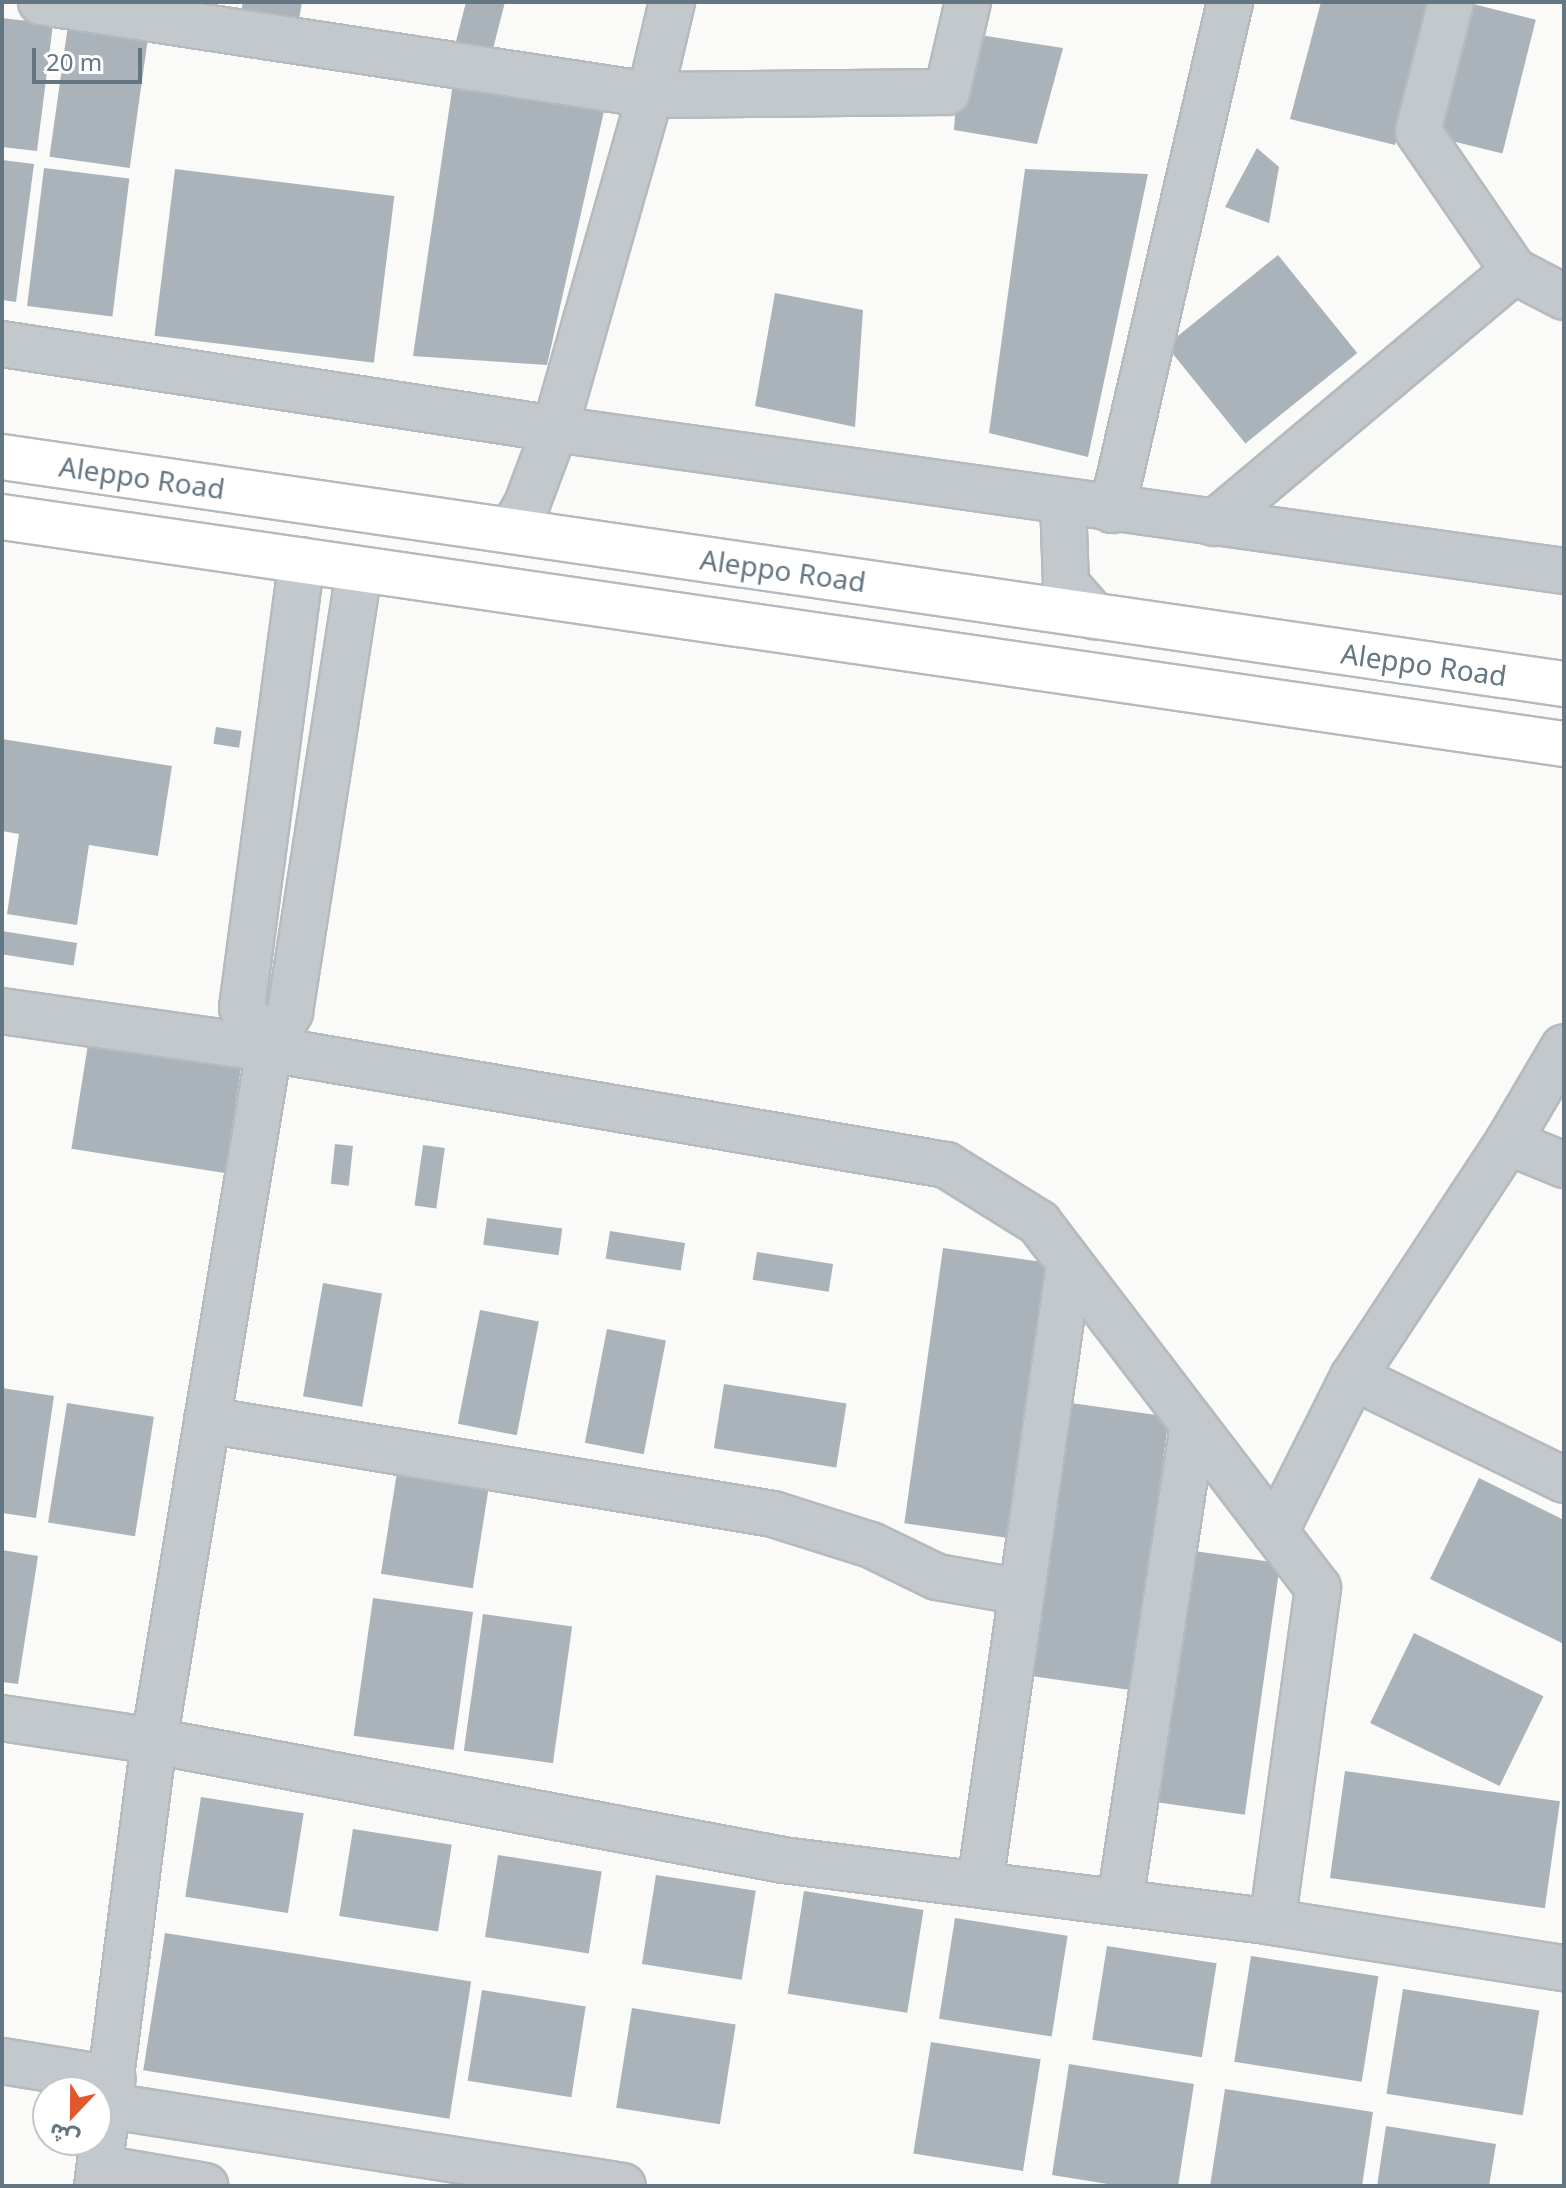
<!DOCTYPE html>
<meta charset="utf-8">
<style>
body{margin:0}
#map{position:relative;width:1566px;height:2188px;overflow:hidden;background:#fafaf8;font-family:"Noto Sans","Noto Sans Arabic",sans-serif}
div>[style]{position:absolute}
.building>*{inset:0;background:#aab3b9;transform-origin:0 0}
.roads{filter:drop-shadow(2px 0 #b5babe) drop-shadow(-2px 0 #b5babe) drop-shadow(0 2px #b5babe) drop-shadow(0 -2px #b5babe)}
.minor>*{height:44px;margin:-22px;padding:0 22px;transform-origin:22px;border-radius:22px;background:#c3c8cc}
.major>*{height:44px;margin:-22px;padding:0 22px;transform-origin:22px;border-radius:22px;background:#fff}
span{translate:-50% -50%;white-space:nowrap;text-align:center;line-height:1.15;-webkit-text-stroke:8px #fff;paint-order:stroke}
.street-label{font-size:28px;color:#657683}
.frame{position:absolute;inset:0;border:4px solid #657683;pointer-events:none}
.north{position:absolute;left:32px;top:2076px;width:80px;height:80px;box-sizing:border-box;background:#fff;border:2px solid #c1c8cd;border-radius:50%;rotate:202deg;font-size:22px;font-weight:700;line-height:32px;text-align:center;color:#657683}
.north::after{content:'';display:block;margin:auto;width:28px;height:36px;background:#e4572e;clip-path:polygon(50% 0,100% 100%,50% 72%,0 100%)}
.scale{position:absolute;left:32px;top:48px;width:110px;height:36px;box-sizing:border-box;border:4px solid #657683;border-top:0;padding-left:10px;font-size:24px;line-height:28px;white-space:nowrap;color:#657683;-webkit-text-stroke:6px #fff;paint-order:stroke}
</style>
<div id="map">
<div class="building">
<i style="clip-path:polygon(243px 2px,302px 2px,297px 31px,239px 21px)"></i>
<i style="clip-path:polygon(466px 2px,505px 2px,492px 53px,454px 49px)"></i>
<i style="clip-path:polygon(1321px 2px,1427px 2px,1395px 145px,1290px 119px)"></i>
<i style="left:1465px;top:2px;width:73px;height:138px;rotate:14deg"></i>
<i style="clip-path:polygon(2px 18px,53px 24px,37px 151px,2px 147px)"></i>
<i style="left:68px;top:25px;width:81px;height:133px;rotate:8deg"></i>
<i style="clip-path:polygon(961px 32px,1063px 48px,1037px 144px,954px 130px)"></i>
<i style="clip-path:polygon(453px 83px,604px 111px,547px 365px,413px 356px)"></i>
<i style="clip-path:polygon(1257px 148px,1279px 167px,1269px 223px,1225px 207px)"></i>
<i style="clip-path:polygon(2px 160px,34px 164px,16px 302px,2px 300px)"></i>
<i style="left:44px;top:168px;width:86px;height:139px;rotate:7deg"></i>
<i style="left:175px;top:169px;width:221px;height:168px;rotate:7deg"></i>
<i style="clip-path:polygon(1025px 169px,1148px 174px,1088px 457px,989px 433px)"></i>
<i style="left:1278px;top:255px;width:126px;height:144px;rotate:51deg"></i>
<i style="clip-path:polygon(775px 293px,863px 310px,855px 427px,755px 406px)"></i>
<i style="left:216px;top:727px;width:26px;height:17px;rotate:9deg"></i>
<i style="clip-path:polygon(2px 739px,172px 766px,158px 856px,89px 845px,77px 925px,7px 914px,19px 834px,2px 831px)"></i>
<i style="left:2px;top:931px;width:76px;height:23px;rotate:9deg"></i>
<i style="left:88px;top:1044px;width:155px;height:106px;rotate:9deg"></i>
<i style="left:335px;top:1144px;width:18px;height:40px;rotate:6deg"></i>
<i style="left:423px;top:1145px;width:22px;height:61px;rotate:8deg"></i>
<i style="left:487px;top:1218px;width:76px;height:27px;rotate:8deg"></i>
<i style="left:610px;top:1231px;width:76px;height:28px;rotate:9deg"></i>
<i style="left:943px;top:1248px;width:109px;height:278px;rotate:8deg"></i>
<i style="left:757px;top:1252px;width:77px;height:28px;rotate:9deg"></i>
<i style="left:323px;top:1283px;width:60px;height:115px;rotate:10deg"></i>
<i style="left:480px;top:1310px;width:60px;height:116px;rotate:11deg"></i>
<i style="left:607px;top:1329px;width:60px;height:116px;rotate:11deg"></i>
<i style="left:724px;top:1384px;width:124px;height:65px;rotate:9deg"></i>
<i style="clip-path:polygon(2px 1388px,54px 1396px,36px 1518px,2px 1513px)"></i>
<i style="left:67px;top:1403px;width:88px;height:121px;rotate:9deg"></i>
<i style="left:1071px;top:1403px;width:99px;height:276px;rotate:8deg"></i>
<i style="left:398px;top:1466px;width:93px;height:109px;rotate:9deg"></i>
<i style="clip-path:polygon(1479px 1478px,1564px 1520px,1564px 1644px,1430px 1579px)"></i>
<i style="clip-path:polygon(2px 1550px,38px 1556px,18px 1684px,2px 1682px)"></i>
<i style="left:1194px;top:1551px;width:87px;height:254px;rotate:8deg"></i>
<i style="left:373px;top:1598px;width:101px;height:139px;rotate:8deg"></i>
<i style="left:483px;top:1614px;width:90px;height:138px;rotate:8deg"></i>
<i style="left:1414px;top:1633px;width:144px;height:100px;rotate:26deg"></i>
<i style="left:1345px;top:1771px;width:217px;height:108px;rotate:8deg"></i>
<i style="left:201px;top:1797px;width:104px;height:101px;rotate:9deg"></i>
<i style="left:353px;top:1829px;width:100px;height:88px;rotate:9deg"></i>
<i style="left:498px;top:1855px;width:105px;height:83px;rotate:9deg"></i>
<i style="left:656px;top:1875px;width:101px;height:90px;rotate:9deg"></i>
<i style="left:804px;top:1891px;width:121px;height:104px;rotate:9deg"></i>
<i style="left:955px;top:1918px;width:114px;height:102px;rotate:9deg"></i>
<i style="left:165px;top:1933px;width:310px;height:139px;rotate:9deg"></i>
<i style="left:1107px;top:1946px;width:111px;height:95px;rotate:9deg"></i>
<i style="left:1251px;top:1956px;width:129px;height:107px;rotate:9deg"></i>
<i style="left:1403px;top:1989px;width:138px;height:106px;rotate:9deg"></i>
<i style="left:482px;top:1990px;width:105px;height:92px;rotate:9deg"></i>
<i style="left:632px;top:2008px;width:105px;height:101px;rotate:9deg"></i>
<i style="left:931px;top:2042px;width:111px;height:113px;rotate:9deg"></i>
<i style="clip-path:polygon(1069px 2064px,1194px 2084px,1178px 2186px,1120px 2186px,1052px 2175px)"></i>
<i style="clip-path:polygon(1225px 2089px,1373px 2112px,1362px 2186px,1210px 2186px)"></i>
<i style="clip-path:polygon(1386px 2126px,1496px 2144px,1489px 2186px,1377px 2186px)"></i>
</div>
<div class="roads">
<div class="minor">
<i style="left:41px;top:2px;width:616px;rotate:8.68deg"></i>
<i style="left:650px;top:95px;width:297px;rotate:-0.6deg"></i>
<i style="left:947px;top:92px;width:92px;rotate:-76.9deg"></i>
<i style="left:1451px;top:2px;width:133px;rotate:104.3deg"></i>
<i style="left:1418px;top:131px;width:170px;rotate:55.6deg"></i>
<i style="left:1514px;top:271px;width:56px;rotate:27.5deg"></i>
<i style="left:2px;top:344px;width:559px;rotate:8.74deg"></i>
<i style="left:555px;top:429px;width:1019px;rotate:8.01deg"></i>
<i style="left:1063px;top:502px;width:82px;rotate:87.9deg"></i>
<i style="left:1066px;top:584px;width:43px;rotate:48.8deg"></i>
<i style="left:1112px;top:510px;width:522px;rotate:-76.92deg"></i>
<i style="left:1214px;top:523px;width:392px;rotate:-40deg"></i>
<i style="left:511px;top:531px;width:31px;rotate:-59deg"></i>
<i style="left:527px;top:504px;width:80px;rotate:-69.5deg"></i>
<i style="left:555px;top:429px;width:347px;rotate:-74.1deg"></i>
<i style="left:650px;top:95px;width:96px;rotate:-76.7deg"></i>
<i style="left:2px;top:1011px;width:270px;rotate:8.1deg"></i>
<i style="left:269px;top:1049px;width:687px;rotate:9.72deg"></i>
<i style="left:946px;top:1165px;width:110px;rotate:31.9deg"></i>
<i style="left:1039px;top:1223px;width:459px;rotate:52.6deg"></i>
<i style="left:1318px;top:1588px;width:337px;rotate:97.8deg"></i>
<i style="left:269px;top:1049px;width:49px;rotate:-123.4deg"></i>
<i style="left:242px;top:1008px;width:452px;rotate:-82.4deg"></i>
<i style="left:1508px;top:1142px;width:61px;rotate:22.3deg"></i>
<i style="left:1353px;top:1377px;width:282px;rotate:-56.6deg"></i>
<i style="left:1508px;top:1142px;width:110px;rotate:-59.5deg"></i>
<i style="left:207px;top:1420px;width:574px;rotate:9.43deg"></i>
<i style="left:773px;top:1514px;width:103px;rotate:17.6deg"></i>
<i style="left:871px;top:1545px;width:73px;rotate:25.9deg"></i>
<i style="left:937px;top:1577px;width:86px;rotate:10deg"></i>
<i style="left:1275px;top:1532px;width:174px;rotate:-63.3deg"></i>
<i style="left:1353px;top:1377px;width:235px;rotate:26deg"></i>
<i style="left:2px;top:1718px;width:154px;rotate:8.6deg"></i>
<i style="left:154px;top:1741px;width:640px;rotate:10.71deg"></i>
<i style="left:783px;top:1860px;width:493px;rotate:7.2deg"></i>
<i style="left:1272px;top:1922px;width:296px;rotate:9deg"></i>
<i style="left:980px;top:1884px;width:626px;rotate:-81.83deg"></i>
<i style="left:1120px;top:1901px;width:482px;rotate:-81.3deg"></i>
<i style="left:2px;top:2061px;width:112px;rotate:9.2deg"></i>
<i style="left:110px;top:2106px;width:519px;rotate:8.86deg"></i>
<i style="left:100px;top:2168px;width:107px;rotate:9.7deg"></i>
<i style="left:97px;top:2186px;width:449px;rotate:-82.7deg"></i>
<i style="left:154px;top:1741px;width:701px;rotate:-80.56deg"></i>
<i style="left:269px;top:1049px;width:43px;rotate:-60.4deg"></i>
<i style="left:290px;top:1012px;width:448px;rotate:-81.1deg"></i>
</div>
<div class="major">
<i style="left:2px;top:457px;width:1578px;rotate:8.27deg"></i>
<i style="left:2px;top:517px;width:1578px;rotate:8.27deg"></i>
</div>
</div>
<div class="street-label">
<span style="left:142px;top:477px;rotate:8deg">Aleppo Road</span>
<span style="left:783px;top:570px;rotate:8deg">Aleppo Road</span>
<span style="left:1424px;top:664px;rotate:8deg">Aleppo Road</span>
</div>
<div class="frame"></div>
<div class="north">ش</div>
<div class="scale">20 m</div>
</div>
